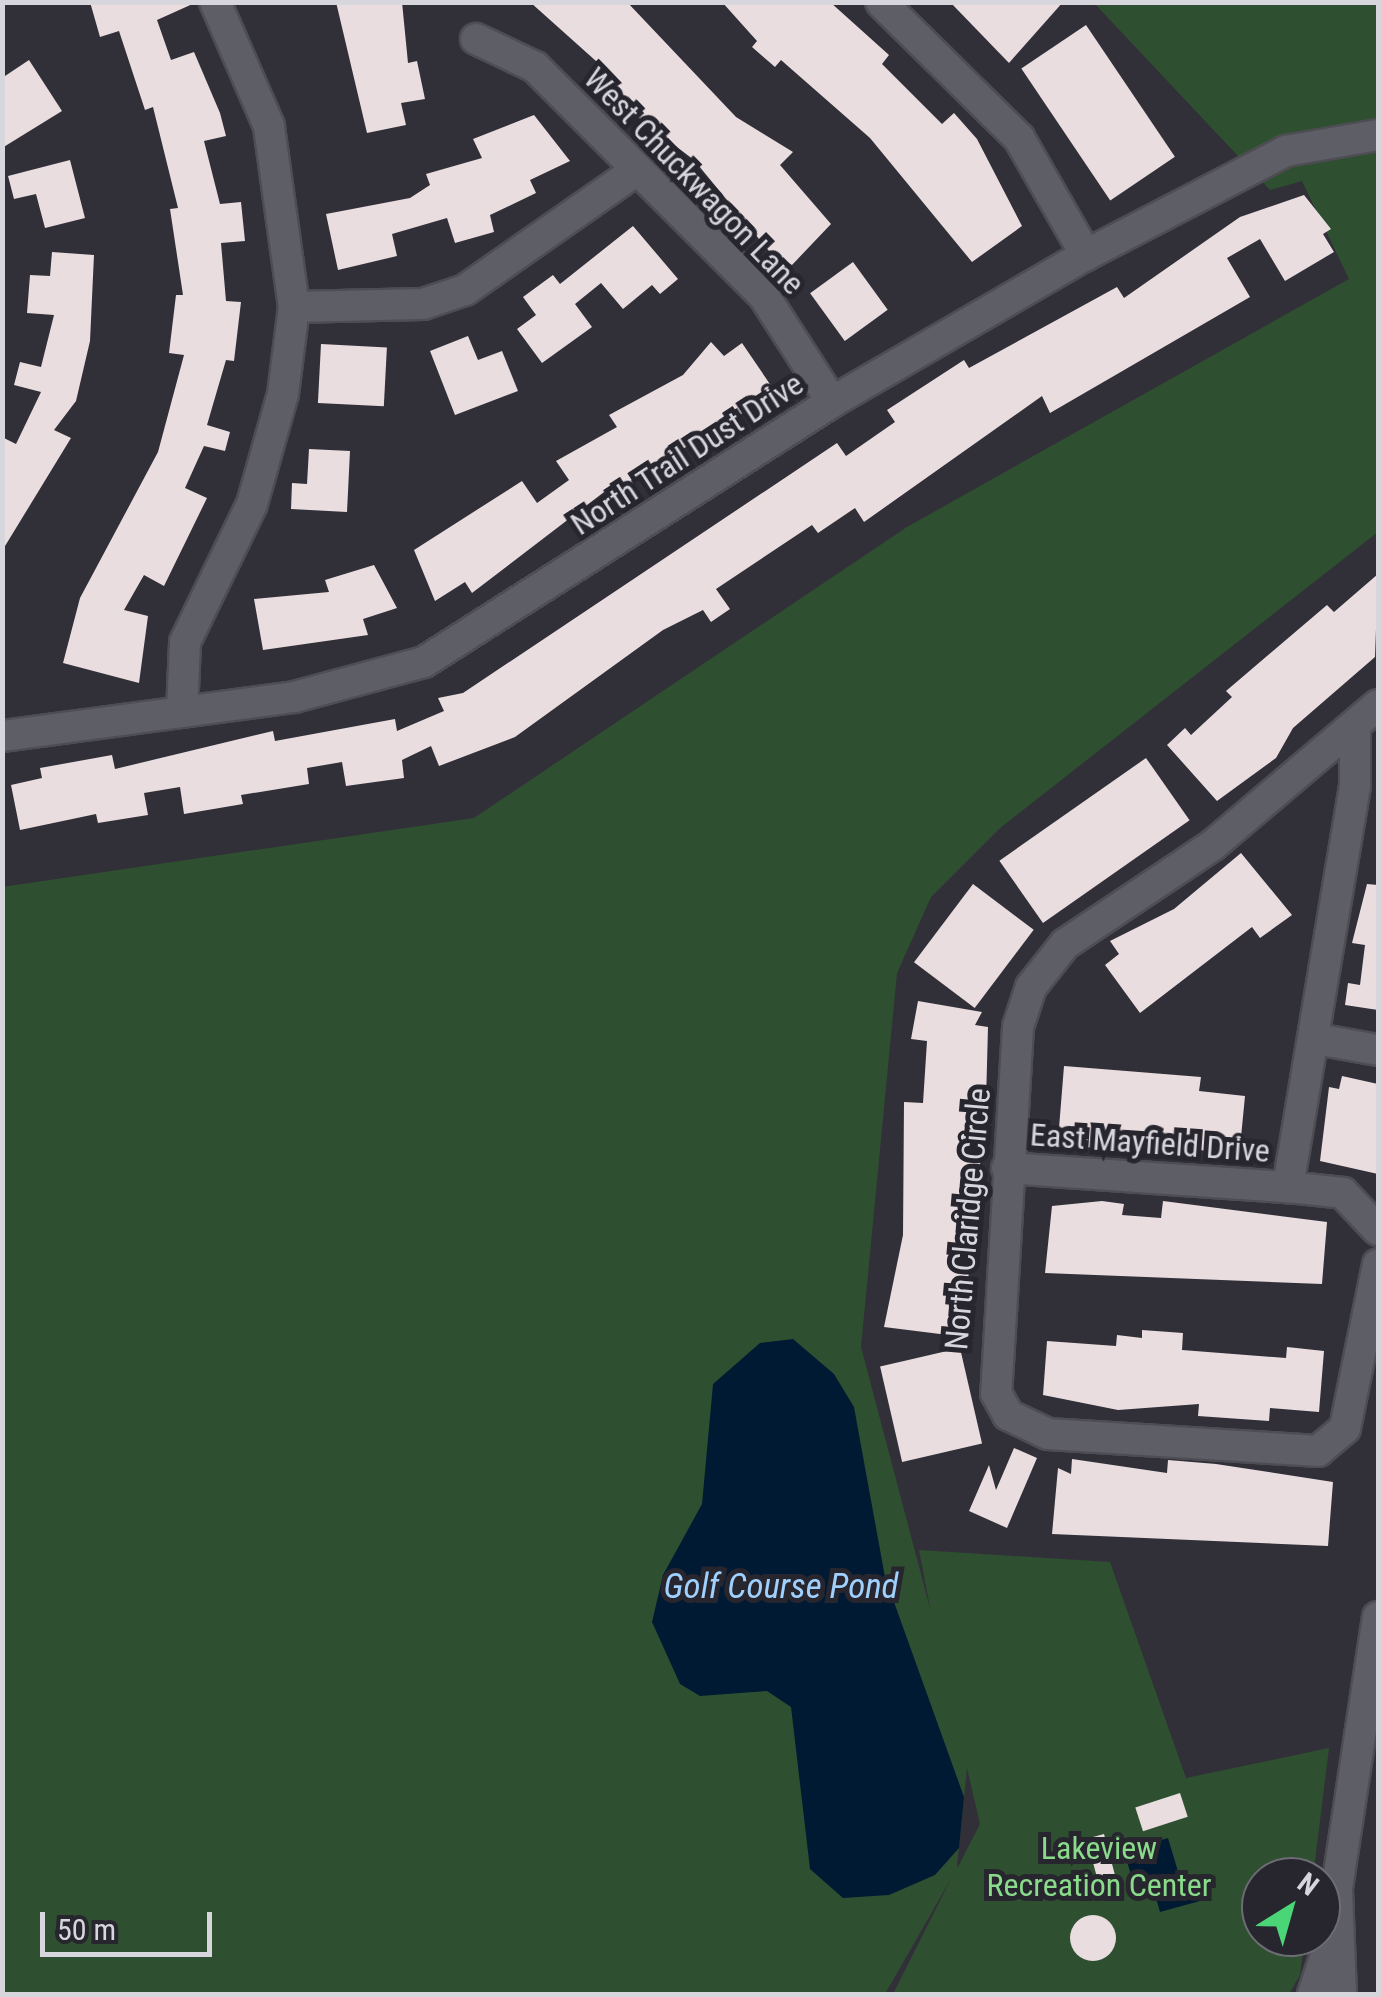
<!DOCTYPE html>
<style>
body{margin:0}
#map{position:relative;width:1381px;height:1997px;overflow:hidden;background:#313038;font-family:"Roboto Condensed",sans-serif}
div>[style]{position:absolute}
.green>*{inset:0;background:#2f5030}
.water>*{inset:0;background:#001a34}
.building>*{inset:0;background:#e9dde0;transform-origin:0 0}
.round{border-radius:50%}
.roads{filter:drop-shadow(2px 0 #4e4d54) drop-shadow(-2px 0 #4e4d54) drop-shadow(0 2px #4e4d54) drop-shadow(0 -2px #4e4d54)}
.minor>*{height:30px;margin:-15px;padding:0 15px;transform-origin:15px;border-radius:15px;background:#5e5e67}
span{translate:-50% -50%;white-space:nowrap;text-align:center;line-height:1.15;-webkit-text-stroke:10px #27262e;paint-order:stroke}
.street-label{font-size:32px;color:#d7d6dc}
.park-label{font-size:32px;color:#8ada8b}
.water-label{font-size:35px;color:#a0d0fd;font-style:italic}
.frame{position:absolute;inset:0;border:5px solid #d7d6dc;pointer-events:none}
.north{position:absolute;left:1241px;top:1857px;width:100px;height:100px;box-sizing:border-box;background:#27262e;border:2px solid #6d6c74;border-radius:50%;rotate:37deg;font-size:28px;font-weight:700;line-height:40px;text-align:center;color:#d7d6dc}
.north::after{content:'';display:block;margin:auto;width:35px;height:45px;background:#4ad677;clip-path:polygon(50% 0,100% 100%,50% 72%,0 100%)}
.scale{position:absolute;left:40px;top:1912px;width:172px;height:45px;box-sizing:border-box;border:5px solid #d7d6dc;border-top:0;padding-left:12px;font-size:30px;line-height:35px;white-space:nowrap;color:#d7d6dc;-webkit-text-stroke:8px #27262e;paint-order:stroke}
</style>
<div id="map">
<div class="green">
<i style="clip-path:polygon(evenodd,1094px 3px,1378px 3px,1378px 532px,1000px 828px,931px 897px,897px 973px,861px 1347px,931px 1612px,919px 1550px,1110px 1562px,1186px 1778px,1329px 1748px,1313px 1877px,1261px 1877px,1261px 1937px,1305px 1937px,1300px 1975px,1289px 1994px,893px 1994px,952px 1877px,885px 1994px,3px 1994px,2px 887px,474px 818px,907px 527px,1349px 279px,1302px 181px,1270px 190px,1094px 3px,967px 1768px,980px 1824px,958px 1867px,957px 1866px,967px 1768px)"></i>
</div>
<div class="water">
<i style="clip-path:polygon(793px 1339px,834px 1374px,854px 1407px,885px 1577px,964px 1797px,959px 1848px,935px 1875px,889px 1895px,843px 1898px,810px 1869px,791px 1707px,767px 1691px,700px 1696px,680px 1684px,652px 1622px,663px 1575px,702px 1504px,713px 1384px,760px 1343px)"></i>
<i style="clip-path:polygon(1168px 1838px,1180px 1878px,1193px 1875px,1200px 1901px,1160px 1912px,1150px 1877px,1133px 1882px,1124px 1851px)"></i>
</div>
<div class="building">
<i style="clip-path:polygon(90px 2px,197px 2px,157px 20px,171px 60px,194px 52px,220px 113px,226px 136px,204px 141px,220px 204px,241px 202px,245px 241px,221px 243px,226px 301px,241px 302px,234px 361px,226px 360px,207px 425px,230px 432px,225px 451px,204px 446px,185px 488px,207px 498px,164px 586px,144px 575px,124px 610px,148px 616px,139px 683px,63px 663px,80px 598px,158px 452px,184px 355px,169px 353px,176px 295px,183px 295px,170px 209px,178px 208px,153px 107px,145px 110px,119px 31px,100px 37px)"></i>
<i style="clip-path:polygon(336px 2px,402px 2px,408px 63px,417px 61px,425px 99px,401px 103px,406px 125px,367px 133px)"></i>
<i style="clip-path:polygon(530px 2px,627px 2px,736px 117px,793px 152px,780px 165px,831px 224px,792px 265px,769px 251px,694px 160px,623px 106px,597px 79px,606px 70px)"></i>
<i style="clip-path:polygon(722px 2px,830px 2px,889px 55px,882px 64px,942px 124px,954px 113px,977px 139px,1022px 226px,972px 262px,870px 138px,781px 60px,775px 67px,752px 47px,757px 41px)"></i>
<i style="clip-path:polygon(950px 2px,1063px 2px,1009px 63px)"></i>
<i style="left:1086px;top:25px;width:159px;height:78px;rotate:56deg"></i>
<i style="clip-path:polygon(29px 60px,62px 111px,2px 148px,2px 78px)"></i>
<i style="clip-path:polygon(534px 115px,570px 161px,530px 180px,536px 193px,490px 215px,494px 232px,455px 243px,447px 218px,392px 234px,397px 256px,338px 270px,326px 214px,410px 198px,430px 185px,426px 174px,482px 158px,473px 139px)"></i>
<i style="clip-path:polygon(70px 160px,85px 218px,45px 228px,36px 194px,14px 199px,8px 176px)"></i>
<i style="clip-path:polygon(1304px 195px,1331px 229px,1323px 234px,1334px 252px,1285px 281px,1260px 239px,1227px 258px,1250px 297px,1050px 413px,1042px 396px,864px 522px,855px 508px,818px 533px,812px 525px,716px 589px,730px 609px,711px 622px,703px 610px,663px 630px,515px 737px,439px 766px,431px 746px,402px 760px,404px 778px,346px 786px,342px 762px,307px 768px,309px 784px,241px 795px,243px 804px,184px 814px,180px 787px,144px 793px,148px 815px,98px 823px,96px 814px,20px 830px,11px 785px,42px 778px,40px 768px,112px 755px,115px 769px,273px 731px,275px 741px,395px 719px,397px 731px,444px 711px,438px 698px,463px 693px,837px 443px,846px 456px,895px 422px,887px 410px,964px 360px,969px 368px,1117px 287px,1124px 298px,1240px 217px)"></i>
<i style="clip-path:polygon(633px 226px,678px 279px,660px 294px,652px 285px,623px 309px,601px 283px,575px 304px,592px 327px,542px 363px,517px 329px,536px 315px,523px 297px,553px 275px,560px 284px)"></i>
<i style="clip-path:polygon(52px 252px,94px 255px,90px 341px,76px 401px,54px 430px,71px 438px,2px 551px,2px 437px,16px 444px,41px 392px,14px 385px,20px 362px,41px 367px,54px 315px,27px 313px,30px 275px,50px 276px)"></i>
<i style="left:853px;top:262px;width:59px;height:53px;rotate:54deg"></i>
<i style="clip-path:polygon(468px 336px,478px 360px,502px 351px,518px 391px,455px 415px,430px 351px)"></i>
<i style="clip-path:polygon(711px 342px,724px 356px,742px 343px,776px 393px,631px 480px,635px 487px,616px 500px,608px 489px,472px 593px,465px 582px,435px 601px,414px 550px,522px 481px,537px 503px,569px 480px,556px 461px,617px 427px,609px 415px,683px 375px)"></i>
<i style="left:321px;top:344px;width:66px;height:59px;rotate:3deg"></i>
<i style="clip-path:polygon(309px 449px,350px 451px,347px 512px,291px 509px,292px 483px,307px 484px)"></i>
<i style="clip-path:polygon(374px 565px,397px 608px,363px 619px,368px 635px,263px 650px,254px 599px,329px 592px,325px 580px)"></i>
<i style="clip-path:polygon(1378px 574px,1375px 657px,1293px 728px,1276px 758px,1217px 801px,1167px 745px,1185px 728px,1191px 735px,1232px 697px,1226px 691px,1327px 605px,1334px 612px)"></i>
<i style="left:1146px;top:758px;width:76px;height:179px;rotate:55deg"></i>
<i style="clip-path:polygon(1241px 853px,1292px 915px,1260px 938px,1252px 927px,1140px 1013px,1105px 965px,1119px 954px,1110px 941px,1174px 909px)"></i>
<i style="left:973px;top:884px;width:76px;height:98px;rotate:37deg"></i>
<i style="clip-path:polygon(1367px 884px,1378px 885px,1378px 1010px,1345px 1005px,1348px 983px,1360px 985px,1365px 945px,1352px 943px)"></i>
<i style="clip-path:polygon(918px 1001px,982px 1012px,975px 1025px,988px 1027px,986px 1102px,977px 1101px,981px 1177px,965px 1175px,961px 1214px,973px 1215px,964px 1337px,884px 1327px,903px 1235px,904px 1102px,923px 1103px,927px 1041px,911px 1039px)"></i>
<i style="clip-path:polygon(1064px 1066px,1201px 1077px,1199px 1091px,1245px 1096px,1239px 1158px,1148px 1139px,1147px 1149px,1076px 1147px,1078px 1130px,1059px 1128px)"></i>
<i style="clip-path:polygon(1342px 1076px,1378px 1084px,1378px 1174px,1320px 1161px,1329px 1087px,1339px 1089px)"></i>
<i style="clip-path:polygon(1102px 1201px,1124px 1204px,1122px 1215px,1161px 1218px,1163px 1201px,1327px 1222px,1322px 1284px,1045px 1273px,1052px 1206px)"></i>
<i style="clip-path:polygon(1142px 1330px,1183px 1333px,1182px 1350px,1286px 1358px,1287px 1347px,1324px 1351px,1319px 1412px,1270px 1408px,1269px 1421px,1198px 1416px,1199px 1404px,1118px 1410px,1043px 1395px,1047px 1341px,1116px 1346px,1117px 1335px,1142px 1338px)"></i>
<i style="left:960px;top:1348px;width:98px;height:82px;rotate:77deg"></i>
<i style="clip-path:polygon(1014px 1448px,1037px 1458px,1007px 1528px,969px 1511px,989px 1465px,996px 1490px)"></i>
<i style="clip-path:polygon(1072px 1459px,1167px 1473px,1168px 1460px,1216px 1464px,1333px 1482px,1328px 1546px,1052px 1534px,1058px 1468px,1071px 1474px)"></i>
<i style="left:1180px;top:1793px;width:25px;height:47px;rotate:72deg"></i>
<i style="left:1104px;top:1834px;width:46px;height:18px;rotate:75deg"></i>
<i class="round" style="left:1070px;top:1915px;width:46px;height:46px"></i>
</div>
<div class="roads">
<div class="minor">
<i style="left:881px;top:2px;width:194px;rotate:44.6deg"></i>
<i style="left:1019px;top:138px;width:135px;rotate:60.2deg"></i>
<i style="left:476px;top:39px;width:65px;rotate:25.4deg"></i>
<i style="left:535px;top:67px;width:324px;rotate:45deg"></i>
<i style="left:764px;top:296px;width:126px;rotate:57.3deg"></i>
<i style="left:294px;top:307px;width:129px;rotate:-1.3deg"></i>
<i style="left:423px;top:304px;width:44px;rotate:-18.4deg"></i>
<i style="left:465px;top:290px;width:206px;rotate:-34.9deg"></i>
<i style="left:1378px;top:705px;width:216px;rotate:139.7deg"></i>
<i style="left:1213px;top:845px;width:178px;rotate:146.2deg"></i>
<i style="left:1065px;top:944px;width:55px;rotate:128.3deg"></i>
<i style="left:1031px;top:987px;width:42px;rotate:108deg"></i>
<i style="left:1018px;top:1027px;width:367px;rotate:93.4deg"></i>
<i style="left:996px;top:1393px;width:25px;rotate:61deg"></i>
<i style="left:1008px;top:1415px;width:44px;rotate:25.4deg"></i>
<i style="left:1048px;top:1434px;width:271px;rotate:3.6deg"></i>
<i style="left:1318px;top:1451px;width:35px;rotate:-40deg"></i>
<i style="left:1345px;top:1428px;width:167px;rotate:-78.6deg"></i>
<i style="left:182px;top:712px;width:70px;rotate:-87.5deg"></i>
<i style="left:185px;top:642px;width:153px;rotate:-64.1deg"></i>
<i style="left:252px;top:504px;width:114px;rotate:-74.3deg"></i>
<i style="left:283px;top:394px;width:88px;rotate:-82.8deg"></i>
<i style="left:294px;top:307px;width:183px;rotate:-97.9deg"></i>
<i style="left:269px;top:126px;width:135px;rotate:-113.5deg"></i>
<i style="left:1355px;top:725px;width:61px;rotate:90deg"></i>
<i style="left:1355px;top:786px;width:407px;rotate:99.5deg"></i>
<i style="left:1288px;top:1187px;width:55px;rotate:6.2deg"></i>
<i style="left:1343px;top:1193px;width:51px;rotate:46.6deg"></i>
<i style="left:2px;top:736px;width:295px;rotate:-7.6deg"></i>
<i style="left:294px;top:697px;width:135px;rotate:-15.1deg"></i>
<i style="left:424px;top:662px;width:484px;rotate:-32.5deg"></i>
<i style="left:832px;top:402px;width:293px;rotate:-30.1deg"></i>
<i style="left:1086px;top:255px;width:225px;rotate:-27.5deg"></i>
<i style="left:1286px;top:151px;width:93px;rotate:-9.9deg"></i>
<i style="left:1316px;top:1039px;width:63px;rotate:10.1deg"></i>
<i style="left:1007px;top:1168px;width:282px;rotate:3.9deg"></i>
<i style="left:1313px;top:1994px;width:67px;rotate:-71.8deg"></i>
<i style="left:1341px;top:1994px;width:106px;rotate:-92.2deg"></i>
<i style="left:1337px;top:1888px;width:274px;rotate:-81.4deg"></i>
</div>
</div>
<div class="street-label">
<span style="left:694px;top:181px;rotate:46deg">West Chuckwagon Lane</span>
<span style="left:687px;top:454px;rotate:-33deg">North Trail Dust Drive</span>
<span style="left:1150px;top:1143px;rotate:4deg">East Mayfield Drive</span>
<span style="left:968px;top:1219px;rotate:-85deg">North Claridge Circle</span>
</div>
<div class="park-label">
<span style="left:1099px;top:1867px">Lakeview<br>Recreation Center</span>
</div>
<div class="water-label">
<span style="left:781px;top:1587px">Golf Course Pond</span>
</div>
<div class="frame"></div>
<div class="north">N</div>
<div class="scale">50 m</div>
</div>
